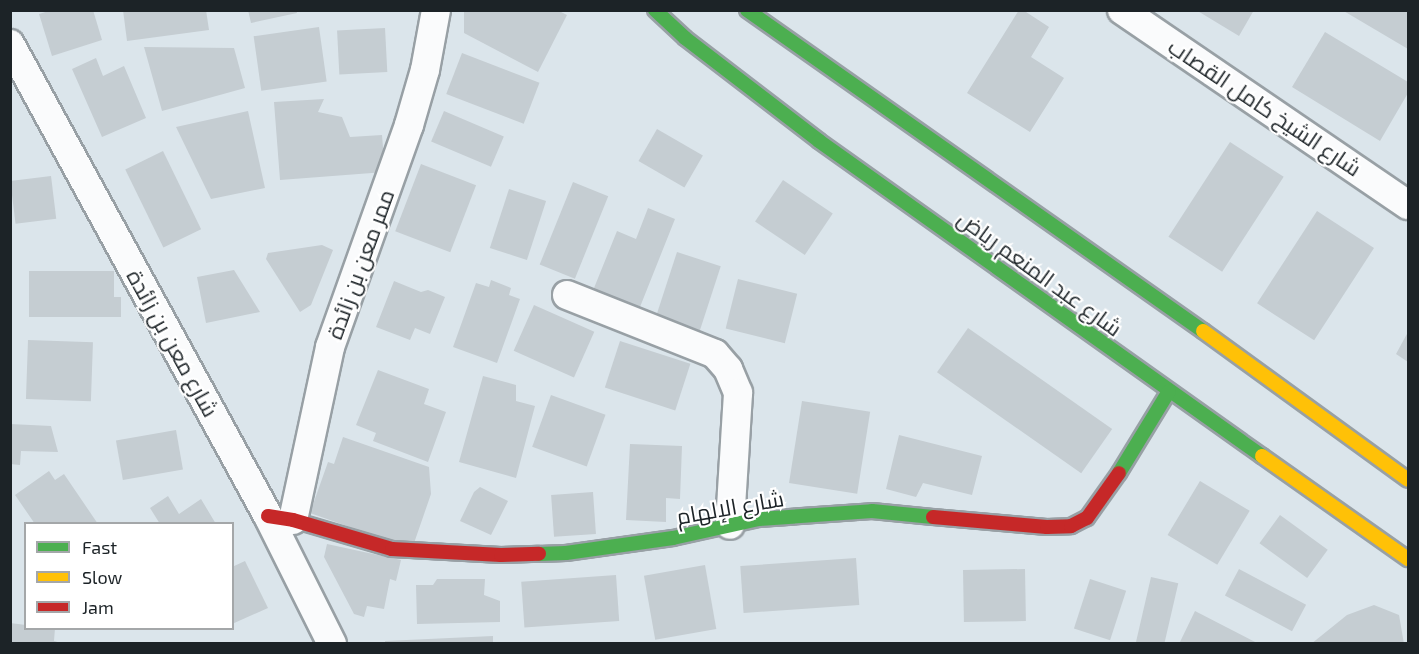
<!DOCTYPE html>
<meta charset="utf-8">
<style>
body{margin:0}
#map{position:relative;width:1419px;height:654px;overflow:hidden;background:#dbe5eb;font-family:"Exo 2",Cairo,sans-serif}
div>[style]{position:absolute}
.building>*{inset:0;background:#c5cdd2;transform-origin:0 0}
.roads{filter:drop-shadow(2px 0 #98a0a5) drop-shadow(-2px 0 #98a0a5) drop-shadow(0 2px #98a0a5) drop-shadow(0 -2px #98a0a5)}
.street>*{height:28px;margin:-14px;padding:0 14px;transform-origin:14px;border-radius:14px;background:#fafbfc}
.fast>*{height:14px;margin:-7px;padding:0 7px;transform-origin:7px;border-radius:7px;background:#4caf50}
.slow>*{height:14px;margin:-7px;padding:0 7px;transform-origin:7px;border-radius:7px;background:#ffc107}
.jam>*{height:14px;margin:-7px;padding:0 7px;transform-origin:7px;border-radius:7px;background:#c62828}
span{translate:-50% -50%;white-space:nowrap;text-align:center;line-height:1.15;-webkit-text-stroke:4.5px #fff;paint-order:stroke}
.street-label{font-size:22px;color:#1c2327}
.frame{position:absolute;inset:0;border:12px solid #1c2327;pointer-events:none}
.legend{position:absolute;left:24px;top:522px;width:210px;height:108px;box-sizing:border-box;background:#fff;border:2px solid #a4a7a9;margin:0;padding:8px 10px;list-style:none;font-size:18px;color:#1c2327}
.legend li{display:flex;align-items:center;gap:12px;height:30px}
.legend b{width:30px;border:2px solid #a4a7a9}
</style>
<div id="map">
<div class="building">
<i style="clip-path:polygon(52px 10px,93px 10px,102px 40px,52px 56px,39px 14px)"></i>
<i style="clip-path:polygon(123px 10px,206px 10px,209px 30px,127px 41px)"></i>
<i style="clip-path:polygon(248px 10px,296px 10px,297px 13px,251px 23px)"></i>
<i style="clip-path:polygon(464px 10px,557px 10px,567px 15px,538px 72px,464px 33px)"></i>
<i style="clip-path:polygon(1019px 10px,1023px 10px,1049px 27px,1031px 57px,1064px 78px,1030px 132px,967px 93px)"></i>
<i style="clip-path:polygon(1196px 10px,1254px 10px,1239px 36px)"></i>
<i style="clip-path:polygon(1342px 10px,1408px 10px,1408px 49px)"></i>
<i style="left:319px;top:27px;width:55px;height:66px;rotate:82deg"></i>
<i style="left:385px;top:28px;width:44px;height:48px;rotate:87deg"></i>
<i style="clip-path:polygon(1325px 32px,1408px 82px,1408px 93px,1380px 141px,1292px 87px)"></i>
<i style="clip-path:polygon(144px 47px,234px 48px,245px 88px,162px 111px)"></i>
<i style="left:462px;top:53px;width:83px;height:44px;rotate:21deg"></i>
<i style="clip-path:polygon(96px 58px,103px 76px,124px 66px,146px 118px,102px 137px,72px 69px)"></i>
<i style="clip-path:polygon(324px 99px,318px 112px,342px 117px,350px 137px,382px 135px,385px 172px,280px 180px,274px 102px)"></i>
<i style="clip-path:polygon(248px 111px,265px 188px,211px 199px,176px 127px)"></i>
<i style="left:444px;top:111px;width:65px;height:33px;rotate:23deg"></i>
<i style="left:657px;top:129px;width:53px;height:37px;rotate:30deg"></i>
<i style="left:1230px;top:142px;width:64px;height:113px;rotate:33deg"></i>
<i style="left:163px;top:151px;width:87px;height:42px;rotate:64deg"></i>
<i style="left:421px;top:164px;width:59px;height:72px;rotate:21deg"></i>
<i style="left:51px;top:176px;width:43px;height:41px;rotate:83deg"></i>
<i style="left:783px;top:180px;width:60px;height:50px;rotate:34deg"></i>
<i style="left:573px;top:182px;width:38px;height:89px;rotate:22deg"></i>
<i style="left:509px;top:189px;width:39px;height:62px;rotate:18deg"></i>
<i style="clip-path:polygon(648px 208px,675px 219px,638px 312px,592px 293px,617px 231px,636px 239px)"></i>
<i style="left:1317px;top:211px;width:68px;height:110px;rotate:33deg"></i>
<i style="clip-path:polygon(322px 245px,333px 250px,311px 305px,300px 312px,266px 259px,268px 253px)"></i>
<i style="left:677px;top:252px;width:46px;height:70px;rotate:18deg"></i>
<i style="clip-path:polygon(234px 270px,260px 312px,206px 323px,197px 277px)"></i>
<i style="clip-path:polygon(29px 271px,114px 271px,114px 297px,121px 297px,121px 317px,29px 317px)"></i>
<i style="left:738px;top:279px;width:61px;height:51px;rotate:14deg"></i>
<i style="clip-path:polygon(491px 280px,511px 288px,509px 295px,520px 299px,497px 363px,453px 347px,476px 283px,489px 287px)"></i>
<i style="clip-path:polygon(394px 281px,421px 292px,428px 290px,445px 297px,430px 334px,415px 328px,410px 340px,376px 327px)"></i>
<i style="left:534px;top:305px;width:66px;height:50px;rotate:24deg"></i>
<i style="left:968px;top:328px;width:176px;height:54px;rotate:35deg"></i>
<i style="clip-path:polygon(1408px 332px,1408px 362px,1396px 354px)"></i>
<i style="left:28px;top:340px;width:65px;height:59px;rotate:2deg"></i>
<i style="left:620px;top:341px;width:74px;height:49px;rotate:18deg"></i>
<i style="clip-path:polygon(378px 370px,429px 389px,424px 404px,446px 412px,428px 462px,373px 441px,376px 433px,356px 425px)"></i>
<i style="clip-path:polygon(483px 376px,516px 385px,516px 401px,535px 406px,516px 478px,459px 462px)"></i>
<i style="left:551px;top:395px;width:58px;height:55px;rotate:20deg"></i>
<i style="left:802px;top:401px;width:69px;height:83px;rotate:9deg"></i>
<i style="clip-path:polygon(10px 424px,51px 426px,58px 452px,21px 451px,20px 465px,10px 464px)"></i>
<i style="left:176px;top:430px;width:40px;height:61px;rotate:80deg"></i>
<i style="clip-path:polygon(899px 435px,982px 456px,972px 495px,923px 483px,916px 497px,886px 489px)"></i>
<i style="clip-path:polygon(343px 437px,429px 467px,431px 494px,412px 549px,310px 513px,328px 462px,334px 464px)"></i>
<i style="clip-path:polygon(630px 444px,682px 446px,680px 499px,666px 498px,666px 522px,626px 520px)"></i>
<i style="clip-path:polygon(49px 471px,55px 480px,64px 474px,98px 524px,35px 524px,15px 495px)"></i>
<i style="left:1200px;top:481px;width:58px;height:63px;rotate:31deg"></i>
<i style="clip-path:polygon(480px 487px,508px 501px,491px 535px,460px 521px,474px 492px)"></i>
<i style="left:593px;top:492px;width:42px;height:42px;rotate:86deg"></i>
<i style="clip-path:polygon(168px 496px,179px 514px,201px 499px,216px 524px,160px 524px,150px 508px)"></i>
<i style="left:1280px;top:515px;width:59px;height:35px;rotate:36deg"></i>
<i style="clip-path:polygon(327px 544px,401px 560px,396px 581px,390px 579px,384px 609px,367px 606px,364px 617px,354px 614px,324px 557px)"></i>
<i style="left:856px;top:558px;width:47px;height:116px;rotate:86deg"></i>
<i style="clip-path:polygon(245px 561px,268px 608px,232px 624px,232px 567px)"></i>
<i style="left:705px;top:565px;width:65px;height:62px;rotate:80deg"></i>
<i style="left:1025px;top:569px;width:52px;height:62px;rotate:89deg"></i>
<i style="left:1239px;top:569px;width:76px;height:30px;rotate:28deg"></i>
<i style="left:616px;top:575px;width:46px;height:95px;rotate:86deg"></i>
<i style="left:1151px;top:577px;width:28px;height:68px;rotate:13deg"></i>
<i style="clip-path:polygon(437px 579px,485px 579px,484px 595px,500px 601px,500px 622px,417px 624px,416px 585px,433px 585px)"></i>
<i style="left:1090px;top:579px;width:38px;height:52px;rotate:18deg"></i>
<i style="clip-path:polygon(1374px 605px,1399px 615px,1404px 644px,1311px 644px,1347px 615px)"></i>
<i style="clip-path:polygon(1195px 611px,1259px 644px,1179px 644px)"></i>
<i style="clip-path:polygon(10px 623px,26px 625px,26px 628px,55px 628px,54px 641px,65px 644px,10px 644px)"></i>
<i style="clip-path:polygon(493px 636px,493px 644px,385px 644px,385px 641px)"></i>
</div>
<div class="roads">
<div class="street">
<i style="left:1122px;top:10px;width:346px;rotate:34.3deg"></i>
<i style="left:10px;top:44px;width:538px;rotate:61.34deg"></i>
<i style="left:268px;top:516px;width:143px;rotate:63.4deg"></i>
<i style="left:567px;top:295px;width:159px;rotate:21.7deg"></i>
<i style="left:715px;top:354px;width:20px;rotate:49deg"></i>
<i style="left:728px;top:369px;width:26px;rotate:67deg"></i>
<i style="left:738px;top:393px;width:132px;rotate:93.5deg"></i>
<i style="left:293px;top:520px;width:177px;rotate:-77.9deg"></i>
<i style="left:330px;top:347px;width:236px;rotate:-70.4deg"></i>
<i style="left:409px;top:125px;width:57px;rotate:-73.8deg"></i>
<i style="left:425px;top:70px;width:61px;rotate:-79.6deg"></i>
</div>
<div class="fast">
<i style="left:655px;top:10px;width:41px;rotate:43deg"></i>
<i style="left:685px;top:38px;width:169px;rotate:37.5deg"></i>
<i style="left:819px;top:141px;width:544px;rotate:35.42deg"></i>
<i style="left:747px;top:10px;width:558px;rotate:35.14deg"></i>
<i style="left:1119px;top:473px;width:96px;rotate:-58.6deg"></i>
<i style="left:539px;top:554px;width:27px;rotate:-2deg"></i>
<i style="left:566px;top:553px;width:108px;rotate:-8deg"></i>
<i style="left:673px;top:538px;width:88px;rotate:-12.5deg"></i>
<i style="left:759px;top:519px;width:113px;rotate:-4deg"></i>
<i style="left:872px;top:511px;width:61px;rotate:5.6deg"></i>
</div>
<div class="slow">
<i style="left:1203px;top:331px;width:253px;rotate:36deg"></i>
<i style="left:1262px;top:456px;width:179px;rotate:35.2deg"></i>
</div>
<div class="jam">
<i style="left:268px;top:516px;width:25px;rotate:9deg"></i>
<i style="left:293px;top:520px;width:103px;rotate:16.3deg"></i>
<i style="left:392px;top:549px;width:109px;rotate:3.2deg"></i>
<i style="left:501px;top:555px;width:38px;rotate:-2deg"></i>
<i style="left:933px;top:517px;width:114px;rotate:5deg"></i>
<i style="left:1047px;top:527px;width:24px;rotate:-2deg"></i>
<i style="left:1071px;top:526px;width:18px;rotate:-27deg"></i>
<i style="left:1087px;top:518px;width:55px;rotate:-54.6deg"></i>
</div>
</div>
<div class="street-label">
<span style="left:1265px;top:107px;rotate:34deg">شارع الشيخ كامل القصاب</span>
<span style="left:360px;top:264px;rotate:-70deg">ممر معن بن زائدة</span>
<span style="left:1040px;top:273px;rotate:36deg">شارع عبد المنعم رياض</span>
<span style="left:173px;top:343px;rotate:61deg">شارع معن بن زائدة</span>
<span style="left:730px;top:507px;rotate:-10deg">شارع الإلهام</span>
</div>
<div class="frame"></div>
<ul class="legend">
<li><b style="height:8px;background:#4caf50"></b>Fast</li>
<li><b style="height:8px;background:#ffc107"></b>Slow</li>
<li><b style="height:8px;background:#c62828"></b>Jam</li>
</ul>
</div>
